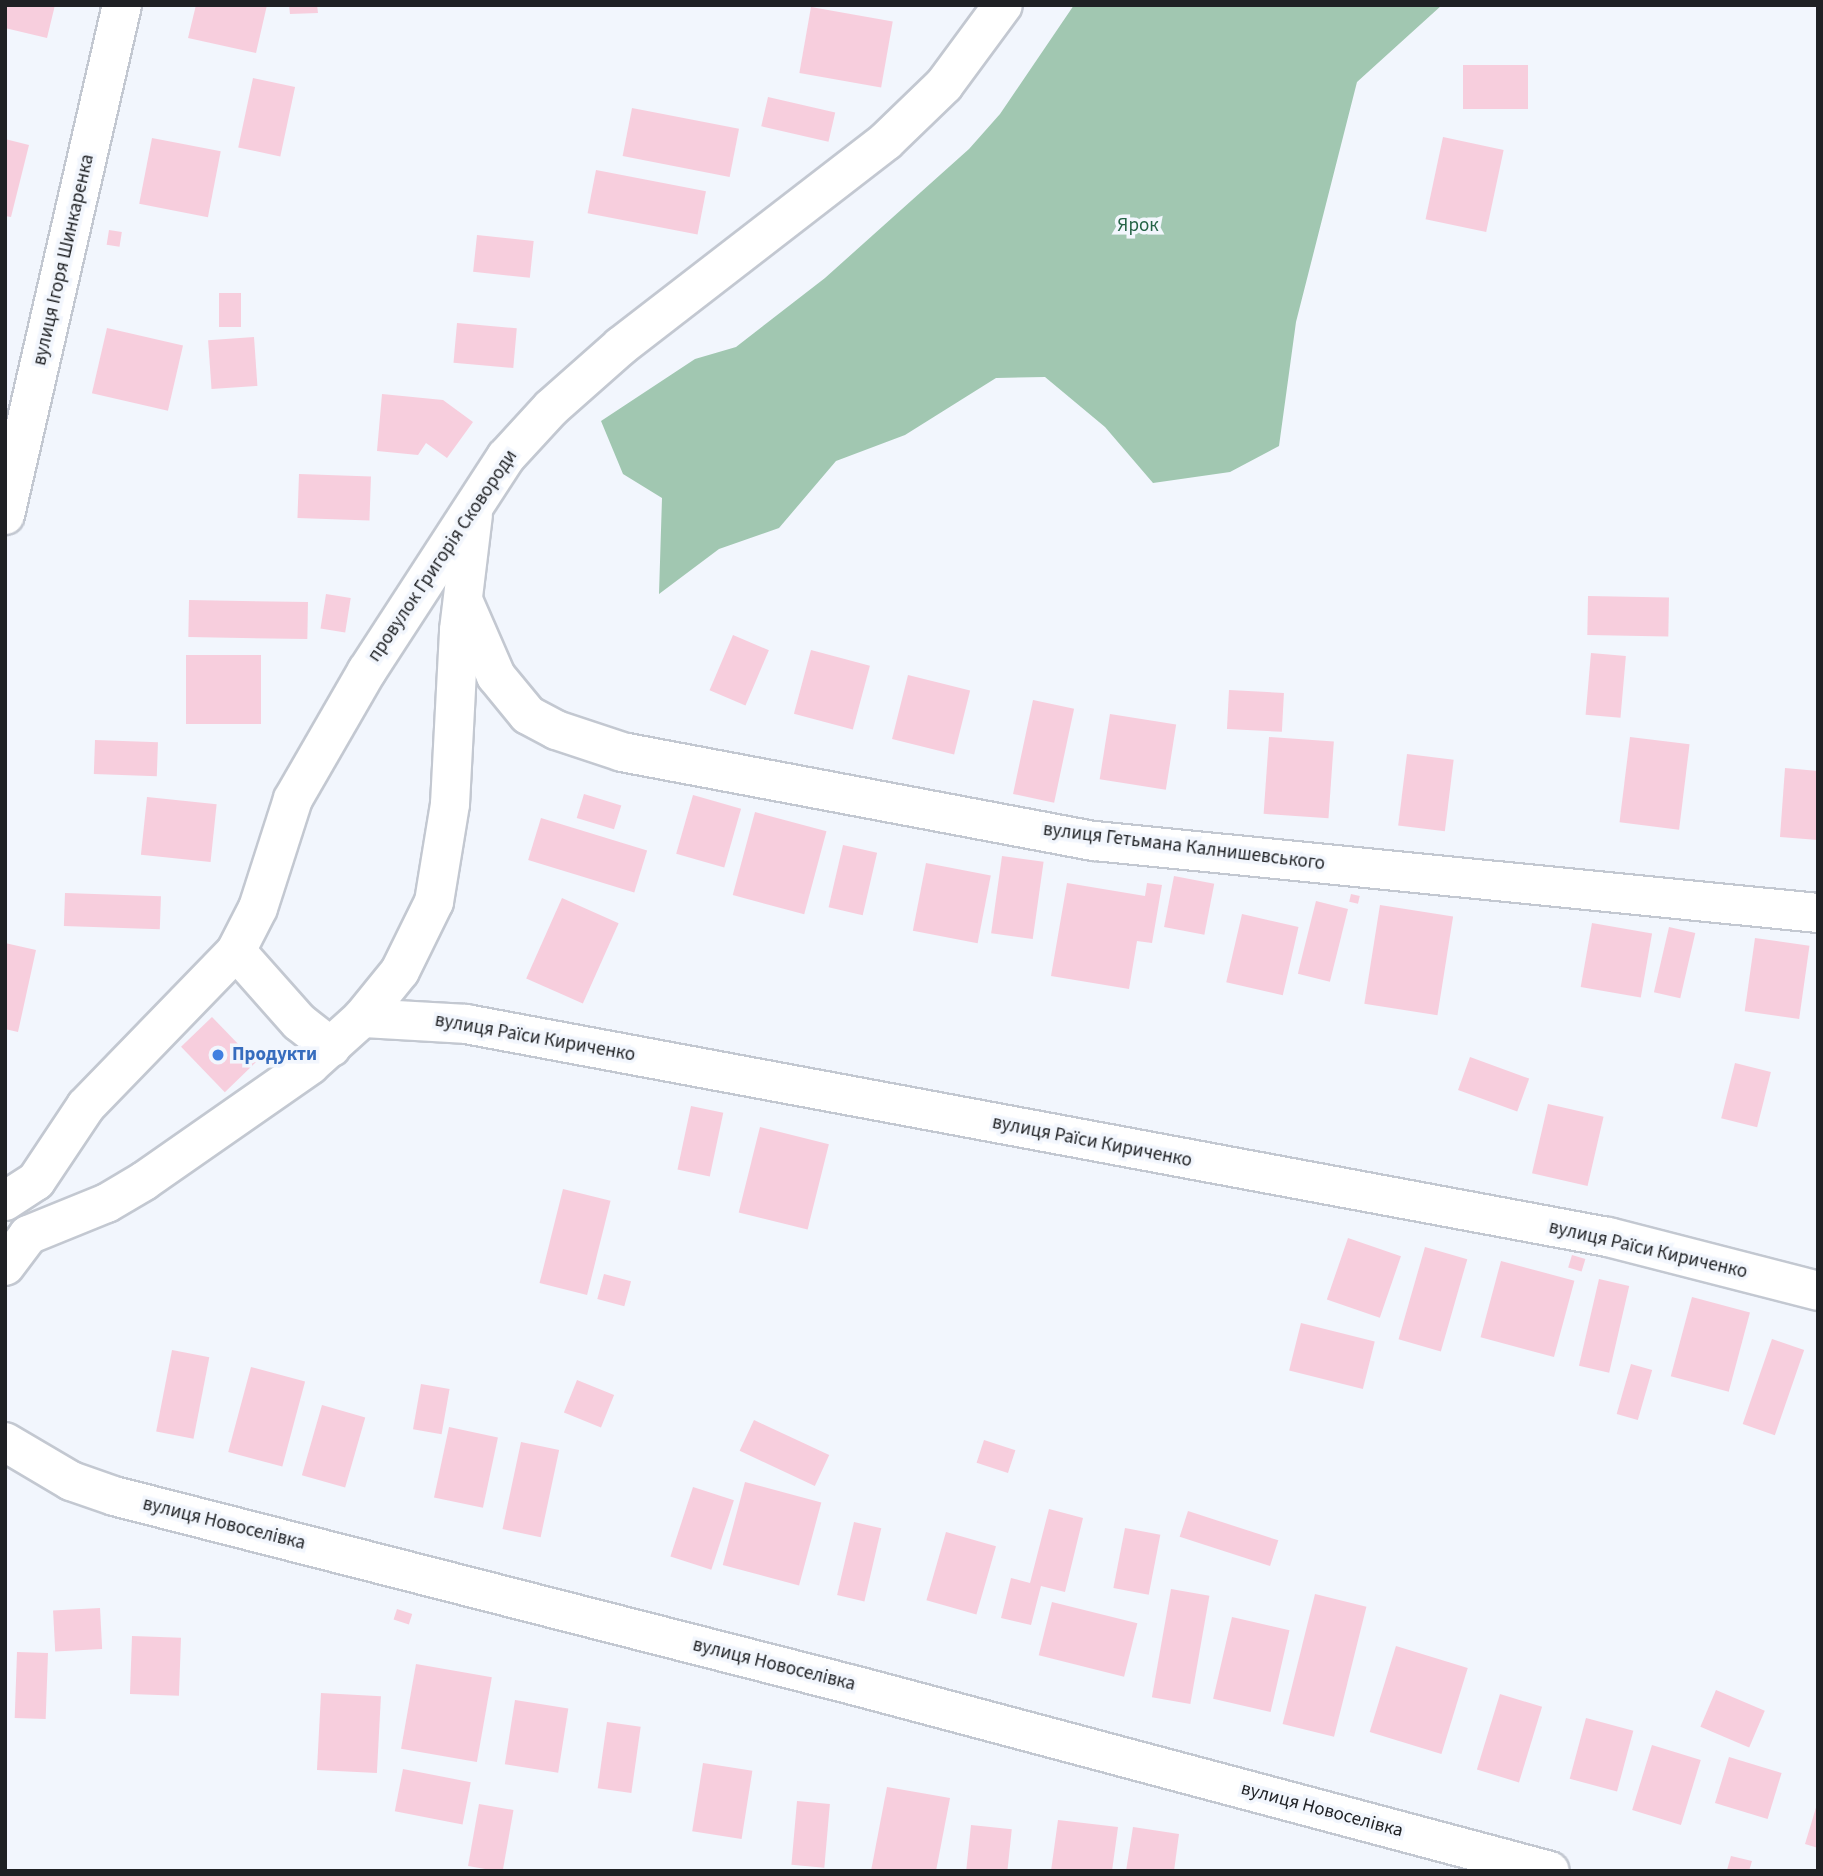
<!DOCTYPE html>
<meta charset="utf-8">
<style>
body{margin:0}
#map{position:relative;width:1823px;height:1876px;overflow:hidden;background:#f2f6fd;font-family:"Source Sans 3",sans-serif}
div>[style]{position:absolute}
.forest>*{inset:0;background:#a1c7b1}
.building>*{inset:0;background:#f7cedd;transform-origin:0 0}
.roads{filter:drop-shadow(2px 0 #c3c8d1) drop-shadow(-2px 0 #c3c8d1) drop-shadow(0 2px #c3c8d1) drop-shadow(0 -2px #c3c8d1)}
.minor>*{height:38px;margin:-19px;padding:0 19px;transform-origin:19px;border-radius:19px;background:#fff}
.dots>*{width:19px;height:19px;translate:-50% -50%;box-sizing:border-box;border:4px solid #f2f6fd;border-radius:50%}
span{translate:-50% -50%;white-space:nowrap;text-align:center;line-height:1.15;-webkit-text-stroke:7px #f2f6fd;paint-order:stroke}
.park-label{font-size:19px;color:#246346}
.street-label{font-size:19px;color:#1f2124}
.shop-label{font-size:19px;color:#366cbe;font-weight:700}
.left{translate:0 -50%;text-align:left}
.frame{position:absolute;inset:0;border:7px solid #1f2124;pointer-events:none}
</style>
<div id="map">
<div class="forest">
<i style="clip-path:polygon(1074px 5px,1442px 5px,1357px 82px,1296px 322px,1279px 446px,1230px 472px,1153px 483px,1105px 427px,1045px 377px,996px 378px,905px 435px,836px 461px,779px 528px,719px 549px,659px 594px,662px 498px,623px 474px,601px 421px,695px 359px,736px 347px,825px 278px,969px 149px,1000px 114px)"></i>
</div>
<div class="building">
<i style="clip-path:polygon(5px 5px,55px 5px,47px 38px,5px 28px)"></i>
<i style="clip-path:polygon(196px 5px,267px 5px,256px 53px,188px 38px)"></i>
<i style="clip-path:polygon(289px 5px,317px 5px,318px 13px,290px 14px)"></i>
<i style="left:811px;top:7px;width:83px;height:67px;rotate:10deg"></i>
<i style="left:1463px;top:65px;width:65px;height:44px"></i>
<i style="left:253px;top:78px;width:43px;height:71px;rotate:12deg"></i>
<i style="left:768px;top:97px;width:69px;height:30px;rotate:13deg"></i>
<i style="left:632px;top:108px;width:109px;height:49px;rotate:11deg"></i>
<i style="left:1443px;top:137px;width:62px;height:84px;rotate:12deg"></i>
<i style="left:152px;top:138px;width:70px;height:67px;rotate:11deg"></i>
<i style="clip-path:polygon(5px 139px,29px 145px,11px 217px,5px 216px)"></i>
<i style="left:596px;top:170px;width:112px;height:44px;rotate:11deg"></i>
<i style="left:109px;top:230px;width:13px;height:15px;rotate:9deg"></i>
<i style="left:477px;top:235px;width:57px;height:37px;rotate:6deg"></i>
<i style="left:219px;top:293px;width:22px;height:34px"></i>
<i style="left:457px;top:323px;width:60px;height:40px;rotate:5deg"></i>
<i style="left:107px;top:328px;width:78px;height:67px;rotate:13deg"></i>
<i style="left:254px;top:337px;width:49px;height:46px;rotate:86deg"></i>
<i style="clip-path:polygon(382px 394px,443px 400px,473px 422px,447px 458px,426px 443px,418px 455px,377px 451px)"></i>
<i style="left:299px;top:474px;width:72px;height:44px;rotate:2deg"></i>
<i style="left:326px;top:594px;width:25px;height:35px;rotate:9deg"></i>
<i style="left:1588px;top:596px;width:81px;height:39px;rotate:1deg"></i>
<i style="left:189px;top:600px;width:119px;height:37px;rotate:1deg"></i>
<i style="left:733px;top:635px;width:39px;height:60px;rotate:23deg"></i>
<i style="left:811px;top:650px;width:61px;height:66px;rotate:15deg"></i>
<i style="left:1591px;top:653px;width:35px;height:62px;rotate:5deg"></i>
<i style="left:186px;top:655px;width:75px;height:69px"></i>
<i style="left:908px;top:675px;width:64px;height:66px;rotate:14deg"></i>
<i style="left:1229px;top:690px;width:55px;height:39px;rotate:3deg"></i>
<i style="left:1033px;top:700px;width:42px;height:96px;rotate:12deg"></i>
<i style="left:1110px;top:714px;width:67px;height:66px;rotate:9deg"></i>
<i style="left:1269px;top:737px;width:65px;height:77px;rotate:4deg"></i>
<i style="left:1630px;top:737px;width:60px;height:86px;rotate:7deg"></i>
<i style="left:95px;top:740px;width:63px;height:34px;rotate:2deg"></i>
<i style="left:1407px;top:754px;width:47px;height:72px;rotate:7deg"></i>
<i style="clip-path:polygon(1785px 768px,1818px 771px,1818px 840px,1780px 837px)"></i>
<i style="left:584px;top:794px;width:39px;height:25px;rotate:17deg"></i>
<i style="left:693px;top:795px;width:50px;height:61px;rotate:16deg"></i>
<i style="left:147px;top:797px;width:70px;height:58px;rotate:6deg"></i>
<i style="left:755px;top:812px;width:74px;height:86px;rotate:15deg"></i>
<i style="left:541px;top:818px;width:111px;height:44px;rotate:17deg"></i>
<i style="left:843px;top:845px;width:35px;height:64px;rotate:13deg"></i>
<i style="left:1002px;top:856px;width:42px;height:78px;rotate:8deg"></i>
<i style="left:926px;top:863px;width:66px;height:69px;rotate:11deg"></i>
<i style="left:1174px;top:876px;width:41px;height:52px;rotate:11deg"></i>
<i style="clip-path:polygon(1067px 883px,1145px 896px,1147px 883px,1162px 885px,1152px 943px,1137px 941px,1129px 989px,1051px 976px)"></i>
<i style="left:65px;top:893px;width:96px;height:33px;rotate:2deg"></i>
<i style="left:1351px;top:894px;width:9px;height:8px;rotate:13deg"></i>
<i style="left:562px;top:898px;width:62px;height:88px;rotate:24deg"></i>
<i style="left:1316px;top:901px;width:33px;height:75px;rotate:14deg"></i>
<i style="left:1380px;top:905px;width:74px;height:100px;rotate:9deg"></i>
<i style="left:1242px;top:914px;width:58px;height:70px;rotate:13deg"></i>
<i style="left:1592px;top:923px;width:61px;height:65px;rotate:10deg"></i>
<i style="left:1669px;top:927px;width:27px;height:67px;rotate:13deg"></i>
<i style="left:1755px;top:938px;width:55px;height:74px;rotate:8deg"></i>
<i style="clip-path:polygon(5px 943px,36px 950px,18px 1032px,5px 1029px)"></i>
<i style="left:212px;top:1017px;width:63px;height:43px;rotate:46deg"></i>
<i style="left:1470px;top:1057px;width:63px;height:35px;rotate:20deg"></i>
<i style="left:1735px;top:1063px;width:37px;height:57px;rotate:14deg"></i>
<i style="left:1548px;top:1104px;width:57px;height:71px;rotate:13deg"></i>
<i style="left:691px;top:1106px;width:33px;height:65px;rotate:12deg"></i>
<i style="left:760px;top:1127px;width:71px;height:88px;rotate:14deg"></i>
<i style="left:563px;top:1189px;width:49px;height:97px;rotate:14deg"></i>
<i style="left:1348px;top:1238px;width:56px;height:65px;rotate:19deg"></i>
<i style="left:1425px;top:1247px;width:44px;height:96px;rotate:16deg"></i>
<i style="left:1572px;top:1255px;width:14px;height:13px;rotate:17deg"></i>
<i style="left:1501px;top:1261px;width:76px;height:79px;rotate:15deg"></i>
<i style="left:604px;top:1274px;width:28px;height:26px;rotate:15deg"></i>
<i style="left:1599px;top:1279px;width:31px;height:89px;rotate:13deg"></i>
<i style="left:1692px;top:1297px;width:60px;height:82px;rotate:15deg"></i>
<i style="left:1301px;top:1323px;width:76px;height:49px;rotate:14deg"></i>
<i style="left:1772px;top:1339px;width:34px;height:90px;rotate:19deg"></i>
<i style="left:172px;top:1350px;width:38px;height:83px;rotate:11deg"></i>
<i style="left:1631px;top:1364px;width:22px;height:52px;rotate:16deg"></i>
<i style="left:251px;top:1367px;width:56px;height:88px;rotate:15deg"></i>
<i style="left:577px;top:1380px;width:40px;height:35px;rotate:22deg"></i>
<i style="left:421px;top:1384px;width:29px;height:46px;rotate:10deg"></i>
<i style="left:322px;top:1405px;width:45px;height:73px;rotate:16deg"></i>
<i style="left:754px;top:1420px;width:83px;height:34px;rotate:25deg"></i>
<i style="left:449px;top:1427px;width:50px;height:72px;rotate:12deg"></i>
<i style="left:984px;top:1440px;width:33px;height:24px;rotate:18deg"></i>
<i style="left:521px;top:1442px;width:39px;height:89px;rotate:12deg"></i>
<i style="left:745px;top:1482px;width:79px;height:86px;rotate:15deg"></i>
<i style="left:693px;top:1487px;width:43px;height:73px;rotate:18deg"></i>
<i style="clip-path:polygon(1049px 1509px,1083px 1518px,1065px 1592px,1041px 1586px,1031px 1625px,1001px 1618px,1011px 1578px,1030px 1583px)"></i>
<i style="left:1188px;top:1511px;width:95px;height:27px;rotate:18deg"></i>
<i style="left:854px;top:1522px;width:28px;height:75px;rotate:13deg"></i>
<i style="left:1125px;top:1528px;width:36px;height:61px;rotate:11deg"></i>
<i style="left:946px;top:1532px;width:52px;height:71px;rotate:16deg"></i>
<i style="left:1171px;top:1589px;width:39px;height:110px;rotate:10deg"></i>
<i style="left:1315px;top:1594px;width:53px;height:134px;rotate:14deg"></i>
<i style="left:1052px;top:1602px;width:88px;height:55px;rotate:14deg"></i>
<i style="left:100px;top:1608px;width:41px;height:47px;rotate:87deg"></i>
<i style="left:397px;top:1609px;width:16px;height:11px;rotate:18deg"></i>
<i style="left:1232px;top:1617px;width:59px;height:84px;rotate:13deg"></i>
<i style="left:132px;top:1636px;width:49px;height:58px;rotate:2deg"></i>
<i style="left:1396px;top:1646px;width:75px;height:90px;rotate:17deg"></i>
<i style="left:17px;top:1652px;width:31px;height:66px;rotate:2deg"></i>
<i style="left:416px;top:1664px;width:77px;height:86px;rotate:10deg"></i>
<i style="left:1716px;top:1690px;width:53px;height:40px;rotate:23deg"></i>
<i style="left:321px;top:1693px;width:60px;height:77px;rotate:3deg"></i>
<i style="left:1500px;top:1694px;width:44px;height:79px;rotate:17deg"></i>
<i style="left:515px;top:1700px;width:54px;height:65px;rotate:9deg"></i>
<i style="left:1586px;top:1718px;width:49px;height:63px;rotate:15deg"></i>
<i style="left:607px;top:1722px;width:34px;height:67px;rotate:8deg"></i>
<i style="left:1652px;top:1745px;width:51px;height:68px;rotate:17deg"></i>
<i style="left:1729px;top:1757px;width:55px;height:48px;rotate:17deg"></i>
<i style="left:703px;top:1763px;width:50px;height:69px;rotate:9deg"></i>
<i style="left:403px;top:1769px;width:69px;height:43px;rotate:11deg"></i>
<i style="clip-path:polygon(887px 1787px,950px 1798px,936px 1871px,871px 1871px)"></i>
<i style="left:797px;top:1801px;width:33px;height:64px;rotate:5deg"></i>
<i style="clip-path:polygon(1818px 1801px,1818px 1848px,1805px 1844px)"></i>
<i style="left:479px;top:1804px;width:35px;height:63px;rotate:10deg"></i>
<i style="clip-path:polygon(1058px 1820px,1118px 1827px,1112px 1871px,1051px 1871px)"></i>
<i style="left:971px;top:1825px;width:41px;height:46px;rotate:6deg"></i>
<i style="clip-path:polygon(1133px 1827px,1179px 1834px,1174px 1871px,1126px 1871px)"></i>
<i style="clip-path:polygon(1731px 1856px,1752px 1861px,1749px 1871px,1727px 1870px)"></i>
</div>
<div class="roads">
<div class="minor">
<i style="left:5px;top:515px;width:523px;rotate:-77.08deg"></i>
<i style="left:463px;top:600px;width:83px;rotate:66.5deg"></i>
<i style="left:496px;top:676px;width:50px;rotate:50.6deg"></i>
<i style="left:528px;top:715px;width:32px;rotate:28deg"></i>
<i style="left:556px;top:730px;width:70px;rotate:18.4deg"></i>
<i style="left:622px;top:752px;width:481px;rotate:10.7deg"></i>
<i style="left:1095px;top:841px;width:727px;rotate:5.69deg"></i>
<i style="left:236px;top:951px;width:95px;rotate:48.4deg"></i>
<i style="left:299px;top:1022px;width:41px;rotate:38deg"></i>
<i style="left:362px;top:1018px;width:104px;rotate:3.3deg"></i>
<i style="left:466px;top:1024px;width:1162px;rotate:10.57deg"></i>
<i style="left:1608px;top:1237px;width:217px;rotate:14.4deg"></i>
<i style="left:5px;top:1201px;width:37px;rotate:-33deg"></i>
<i style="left:36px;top:1181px;width:90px;rotate:-56.3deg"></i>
<i style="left:86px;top:1106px;width:216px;rotate:-45.9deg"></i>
<i style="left:236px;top:951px;width:48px;rotate:-62.9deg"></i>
<i style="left:258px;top:908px;width:114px;rotate:-72.2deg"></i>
<i style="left:293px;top:799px;width:148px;rotate:-60deg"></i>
<i style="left:367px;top:671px;width:255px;rotate:-57deg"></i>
<i style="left:506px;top:457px;width:67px;rotate:-47.4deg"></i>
<i style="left:551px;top:408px;width:94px;rotate:-41.5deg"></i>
<i style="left:621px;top:346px;width:335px;rotate:-37.7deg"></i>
<i style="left:886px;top:141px;width:81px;rotate:-44deg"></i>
<i style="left:944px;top:85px;width:99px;rotate:-53.6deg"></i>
<i style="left:5px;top:1266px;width:39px;rotate:-53deg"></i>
<i style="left:28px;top:1235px;width:85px;rotate:-22.1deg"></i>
<i style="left:107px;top:1203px;width:43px;rotate:-30.7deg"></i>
<i style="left:144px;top:1181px;width:203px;rotate:-34.9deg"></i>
<i style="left:310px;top:1065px;width:70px;rotate:-42.1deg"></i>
<i style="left:362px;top:1018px;width:60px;rotate:-51deg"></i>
<i style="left:400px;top:971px;width:77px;rotate:-63.8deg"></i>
<i style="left:434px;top:902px;width:99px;rotate:-80.7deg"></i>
<i style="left:450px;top:804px;width:174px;rotate:-87deg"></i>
<i style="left:459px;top:630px;width:116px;rotate:-83.1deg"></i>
<i style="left:5px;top:1442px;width:77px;rotate:30.6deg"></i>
<i style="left:71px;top:1481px;width:46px;rotate:19.2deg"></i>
<i style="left:114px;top:1496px;width:763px;rotate:14.35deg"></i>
<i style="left:853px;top:1685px;width:721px;rotate:14.94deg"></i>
</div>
</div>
<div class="dots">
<i style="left:218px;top:1055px;background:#3f7fe0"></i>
</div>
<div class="park-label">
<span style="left:1138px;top:226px">Ярок</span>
</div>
<div class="street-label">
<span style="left:64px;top:260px;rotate:-77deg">вулиця Ігоря Шинкаренка</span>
<span style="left:443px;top:556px;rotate:-56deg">провулок Григорія Сковороди</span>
<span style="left:1184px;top:847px;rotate:7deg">вулиця Гетьмана Калнишевського</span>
<span style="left:535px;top:1038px;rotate:10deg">вулиця Раїси Кириченко</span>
<span style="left:1092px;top:1142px;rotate:11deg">вулиця Раїси Кириченко</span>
<span style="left:1648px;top:1250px;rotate:13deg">вулиця Раїси Кириченко</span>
<span style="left:224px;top:1524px;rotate:14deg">вулиця Новоселівка</span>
<span style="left:774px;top:1665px;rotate:14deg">вулиця Новоселівка</span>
<span style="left:1322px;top:1810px;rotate:15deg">вулиця Новоселівка</span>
</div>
<div class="shop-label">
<span class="left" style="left:232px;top:1055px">Продукти</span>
</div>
<div class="frame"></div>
</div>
